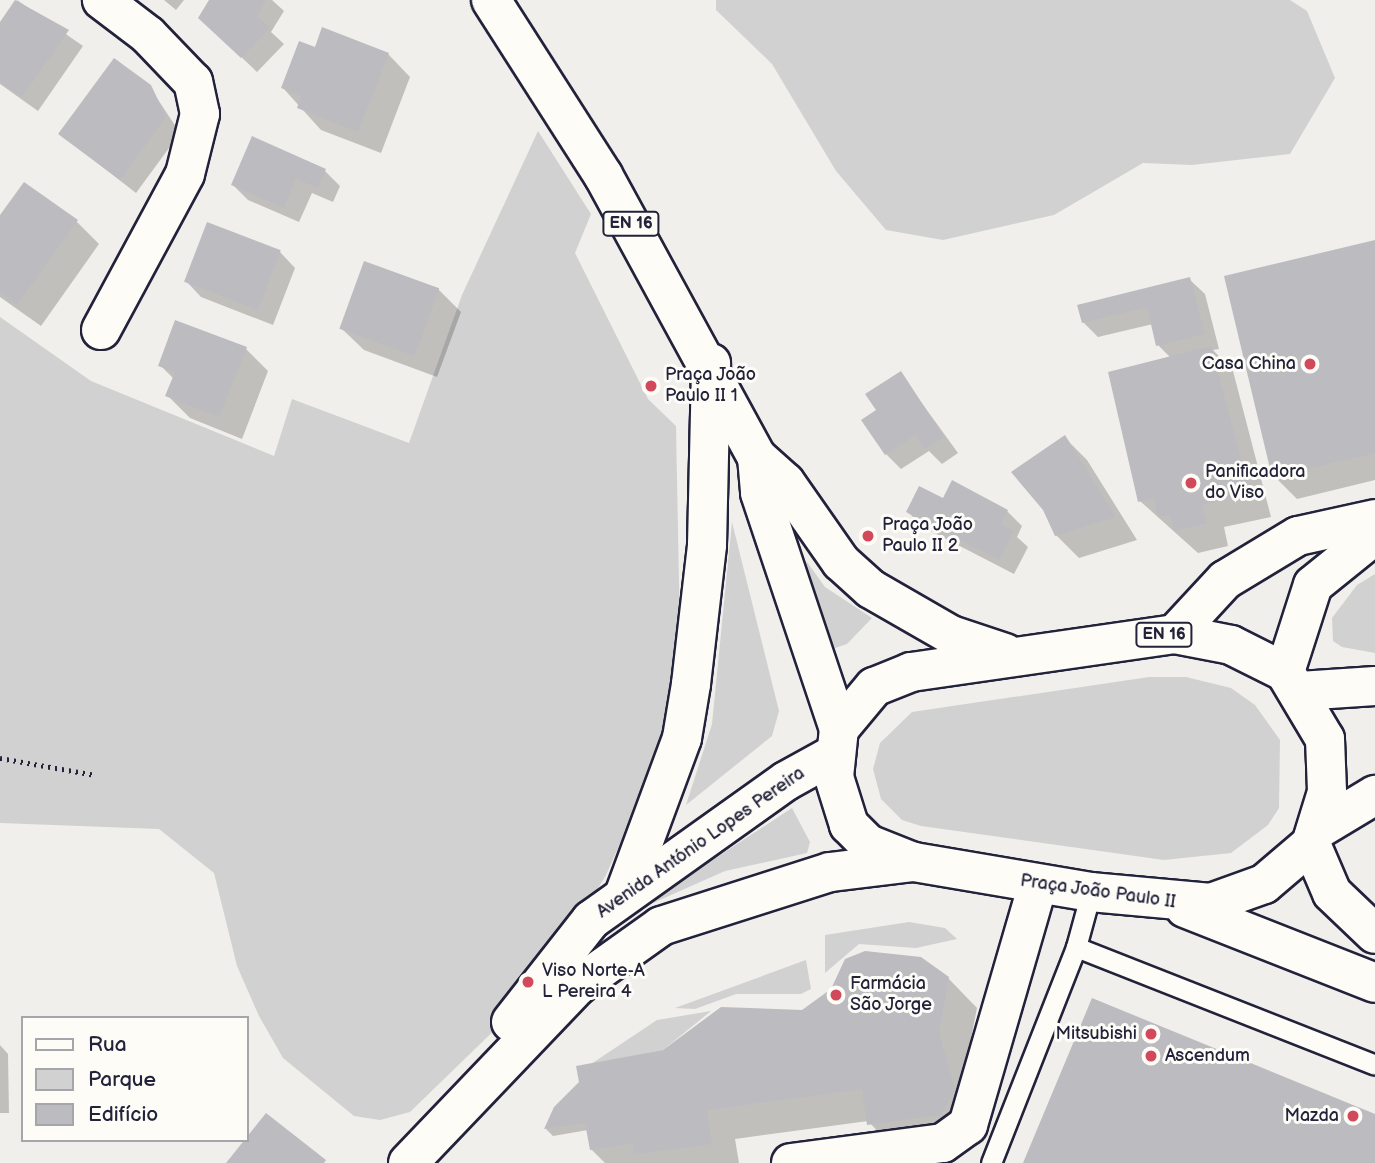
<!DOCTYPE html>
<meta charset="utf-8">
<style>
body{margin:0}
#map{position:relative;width:1375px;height:1163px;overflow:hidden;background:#f0efec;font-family:"Balsamiq Sans",sans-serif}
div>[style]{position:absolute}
.green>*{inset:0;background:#d2d1d1}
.shadow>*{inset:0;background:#0003}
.building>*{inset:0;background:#bcbcc0;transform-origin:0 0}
.path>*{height:4.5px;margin-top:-2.25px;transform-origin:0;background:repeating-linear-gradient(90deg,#22223b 0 2px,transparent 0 7px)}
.roads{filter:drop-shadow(2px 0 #22223b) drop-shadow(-2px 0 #22223b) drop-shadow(0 2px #22223b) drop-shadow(0 -2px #22223b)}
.lane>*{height:19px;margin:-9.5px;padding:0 9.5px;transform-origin:9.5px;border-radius:9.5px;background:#fdfcf7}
.street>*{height:38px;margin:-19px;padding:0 19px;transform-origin:19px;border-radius:19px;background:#fdfcf7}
.secondary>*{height:38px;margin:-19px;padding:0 19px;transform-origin:19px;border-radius:19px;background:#fdfcf7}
.primary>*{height:38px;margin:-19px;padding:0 19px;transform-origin:19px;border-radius:19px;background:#fdfcf7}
.dots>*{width:19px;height:19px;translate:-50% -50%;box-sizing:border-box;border:4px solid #fdfcf7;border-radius:50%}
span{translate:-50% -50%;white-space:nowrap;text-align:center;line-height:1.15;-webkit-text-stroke:6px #fdfcf7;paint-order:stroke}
.shield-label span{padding:2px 5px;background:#fdfcf7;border:2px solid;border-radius:5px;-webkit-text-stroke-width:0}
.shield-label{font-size:16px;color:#22223b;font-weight:700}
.poi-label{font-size:18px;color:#22223b}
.right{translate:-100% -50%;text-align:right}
.left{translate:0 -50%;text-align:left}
.street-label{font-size:18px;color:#22223b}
.legend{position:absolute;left:21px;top:1016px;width:228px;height:126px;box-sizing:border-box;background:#fdfcf7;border:2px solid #a5a5ac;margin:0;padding:9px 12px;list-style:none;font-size:21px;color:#22223b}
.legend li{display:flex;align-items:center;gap:14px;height:35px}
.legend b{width:35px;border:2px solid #a5a5ac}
</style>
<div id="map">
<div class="green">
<i style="clip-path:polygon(716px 0,1290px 0,1307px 11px,1335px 78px,1290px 154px,1192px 165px,1143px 163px,1054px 215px,943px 240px,886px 230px,836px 171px,772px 64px,716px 10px)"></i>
<i style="clip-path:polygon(538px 131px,591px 214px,575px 253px,648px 399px,676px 426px,680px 635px,655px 765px,606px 875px,564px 945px,510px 1015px,410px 1112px,380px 1120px,354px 1116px,283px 1058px,259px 1016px,237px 966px,214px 873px,159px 829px,0 823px,0 317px,91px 381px,274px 456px,292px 399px,409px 443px,462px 295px)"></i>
<i style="clip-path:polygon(732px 522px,779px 711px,772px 736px,686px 805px,712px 724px)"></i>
<i style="clip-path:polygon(807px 562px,825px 587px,872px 618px,847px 644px,835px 648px,799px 570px)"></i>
<i style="clip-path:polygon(1375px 574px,1375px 653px,1342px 647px,1333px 641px,1332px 618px,1357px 585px)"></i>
<i style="clip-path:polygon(1149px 677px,1186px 677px,1231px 688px,1255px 705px,1280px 740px,1279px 808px,1268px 825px,1231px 853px,1164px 860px,921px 826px,902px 820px,881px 799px,873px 769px,880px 743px,912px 712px)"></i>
<i style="clip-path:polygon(792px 808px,810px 842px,807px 853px,725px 871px,635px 911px)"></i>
<i style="clip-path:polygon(909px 922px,945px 928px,957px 939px,916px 948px,859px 944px,825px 973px,825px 935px)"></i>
<i style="clip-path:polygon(806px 960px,811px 989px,801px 994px,736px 994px,695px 1009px,675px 1008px)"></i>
<i style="clip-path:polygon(711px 1011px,663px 1050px,591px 1064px,657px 1020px)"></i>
</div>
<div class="shadow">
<i style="clip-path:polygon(17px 0,83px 46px,38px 111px,0 84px,0 25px)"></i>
<i style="clip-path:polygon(164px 0,184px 0,176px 10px)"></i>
<i style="clip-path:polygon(211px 0,272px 0,284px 11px,271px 32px,284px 44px,257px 72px,216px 33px)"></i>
<i style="clip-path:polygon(316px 49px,388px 54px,410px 77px,381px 153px,321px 130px,283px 88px)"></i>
<i style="clip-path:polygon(149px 86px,180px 133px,136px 193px,60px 134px)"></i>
<i style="clip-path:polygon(325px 171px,340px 186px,333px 202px,312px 193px,299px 222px,248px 200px,233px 185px)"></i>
<i style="clip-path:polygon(0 218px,76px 221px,99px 244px,41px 326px,0 297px)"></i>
<i style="clip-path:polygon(1375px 242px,1375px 480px,1297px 499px,1274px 476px)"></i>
<i style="clip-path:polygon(280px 252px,295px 268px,273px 325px,201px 297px,186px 281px)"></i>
<i style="clip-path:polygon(1189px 279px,1205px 294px,1219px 349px,1213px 350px,1233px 371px,1271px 517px,1224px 527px,1228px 546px,1198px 553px,1140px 501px,1171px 358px,1158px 345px,1153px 324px,1098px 337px,1083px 322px)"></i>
<i style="clip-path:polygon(438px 289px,461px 312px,437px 377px,364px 350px,341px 328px)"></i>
<i style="clip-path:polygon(246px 349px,268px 371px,242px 439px,190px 418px,167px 395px,174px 379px,160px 365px)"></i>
<i style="clip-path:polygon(900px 373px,958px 453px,942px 464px,929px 451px,901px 469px,886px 454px)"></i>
<i style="clip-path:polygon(1065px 438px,1087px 460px,1137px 540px,1079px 558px,1056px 535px,1045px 509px)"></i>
<i style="clip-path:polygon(943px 501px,1007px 511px,1022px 526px,1017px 537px,1028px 547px,1014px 574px,923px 527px,908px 512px)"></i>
<i style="clip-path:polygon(948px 978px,977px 1008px,967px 1058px,983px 1119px,898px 1153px,868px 1121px,735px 1139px,739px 1163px,605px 1163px,591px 1149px,588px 1130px,553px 1136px,546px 1129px,555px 1108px,664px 1052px)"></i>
<i style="clip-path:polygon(0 1045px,8px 1054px,9px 1113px,0 1113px)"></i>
</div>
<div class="building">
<i style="clip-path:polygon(15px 0,69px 30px,22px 97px,0 82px,0 22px)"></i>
<i style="clip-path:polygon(209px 0,266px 0,257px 16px,270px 28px,241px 58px,198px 18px)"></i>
<i style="clip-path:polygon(322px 27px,389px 53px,358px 132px,297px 108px,301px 96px,281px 88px,299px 41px,315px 47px)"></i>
<i style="clip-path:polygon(114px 58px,151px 85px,166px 117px,120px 180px,58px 134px)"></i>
<i style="clip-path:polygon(252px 136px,326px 169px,318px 188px,296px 179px,284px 208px,231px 185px)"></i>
<i style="clip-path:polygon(24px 182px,78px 220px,17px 305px,0 292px,0 215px)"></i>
<i style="left:207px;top:222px;width:79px;height:64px;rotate:21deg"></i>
<i style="clip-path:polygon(1375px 240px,1375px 453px,1272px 477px,1224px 276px)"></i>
<i style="left:364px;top:261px;width:80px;height:72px;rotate:20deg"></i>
<i style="clip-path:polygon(1190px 277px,1205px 334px,1156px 346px,1147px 307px,1082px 323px,1077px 305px)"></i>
<i style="clip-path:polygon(175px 320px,247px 347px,219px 417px,165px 396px,175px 372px,158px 366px)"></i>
<i style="clip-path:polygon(1211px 346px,1250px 494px,1202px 505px,1207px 523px,1174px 531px,1170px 515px,1158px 517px,1154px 498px,1138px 502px,1108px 372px)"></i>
<i style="clip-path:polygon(901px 371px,944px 437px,925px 449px,916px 435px,885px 455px,861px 420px,876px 410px,865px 394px)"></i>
<i style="clip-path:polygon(1065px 435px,1116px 517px,1055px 536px,1043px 510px,1011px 472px)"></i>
<i style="clip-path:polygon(952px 480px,1008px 510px,1001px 524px,1014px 531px,999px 560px,906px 512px,919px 486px,943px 498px)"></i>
<i style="clip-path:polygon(865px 951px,921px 957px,949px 977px,939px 1032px,955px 1089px,941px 1115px,867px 1125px,862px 1089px,707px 1110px,712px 1144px,634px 1154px,632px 1143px,590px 1150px,585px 1123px,544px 1129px,554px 1107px,579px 1082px,576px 1066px,663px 1050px,721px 1007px,802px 1010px,831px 989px,845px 959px)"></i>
<i style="clip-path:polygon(1092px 998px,1375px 1114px,1375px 1163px,1023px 1163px)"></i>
<i style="clip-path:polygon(266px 1113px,326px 1160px,324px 1163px,226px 1163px)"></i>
</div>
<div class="path">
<i style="left:0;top:758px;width:97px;rotate:10.1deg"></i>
</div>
<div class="roads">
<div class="lane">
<i style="left:1076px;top:947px;width:57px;rotate:-74.7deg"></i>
<i style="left:991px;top:1163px;width:232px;rotate:-68.5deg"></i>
<i style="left:1076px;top:947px;width:321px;rotate:21.5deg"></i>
</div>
<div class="street">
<i style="left:101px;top:330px;width:177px;rotate:-61.7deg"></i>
<i style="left:185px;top:174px;width:62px;rotate:-76deg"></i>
<i style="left:200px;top:114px;width:33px;rotate:-102deg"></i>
<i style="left:193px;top:82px;width:65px;rotate:-133.8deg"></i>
<i style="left:148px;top:35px;width:58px;rotate:-142.7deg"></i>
<i style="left:791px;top:1163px;width:153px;rotate:-7.5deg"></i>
<i style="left:943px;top:1143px;width:31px;rotate:-36deg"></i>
<i style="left:968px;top:1125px;width:251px;rotate:-73.8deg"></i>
</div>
<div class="secondary">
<i style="left:1175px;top:634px;width:74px;rotate:-47.2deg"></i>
<i style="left:1225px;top:580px;width:85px;rotate:-31.1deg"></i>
<i style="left:1298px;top:536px;width:79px;rotate:-12.4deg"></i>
<i style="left:1285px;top:672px;width:91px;rotate:-72.2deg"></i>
<i style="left:1313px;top:585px;width:80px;rotate:-38.9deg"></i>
<i style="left:624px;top:895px;width:167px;rotate:-69.7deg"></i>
<i style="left:682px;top:738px;width:55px;rotate:-80.5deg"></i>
<i style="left:691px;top:684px;width:140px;rotate:-83.4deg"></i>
<i style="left:707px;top:545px;width:182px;rotate:-88.7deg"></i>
<i style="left:511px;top:1022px;width:130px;rotate:-51.9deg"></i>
<i style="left:591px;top:920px;width:239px;rotate:-35.5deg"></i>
<i style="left:786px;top:781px;width:56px;rotate:-28.9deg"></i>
<i style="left:408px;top:1163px;width:245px;rotate:-46.3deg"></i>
<i style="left:577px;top:986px;width:103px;rotate:-35.5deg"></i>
<i style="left:661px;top:926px;width:177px;rotate:-17.7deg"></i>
<i style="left:830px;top:872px;width:84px;rotate:-6.9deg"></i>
</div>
<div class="primary">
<i style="left:491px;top:0;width:208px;rotate:57.4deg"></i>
<i style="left:603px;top:175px;width:321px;rotate:61.4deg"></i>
<i style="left:757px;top:457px;width:38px;rotate:42deg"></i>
<i style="left:785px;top:482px;width:98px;rotate:55deg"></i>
<i style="left:841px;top:562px;width:40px;rotate:42deg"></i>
<i style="left:871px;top:589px;width:92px;rotate:29.9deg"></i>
<i style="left:951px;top:635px;width:57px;rotate:18.4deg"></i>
<i style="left:757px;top:457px;width:36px;rotate:85deg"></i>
<i style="left:760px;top:493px;width:249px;rotate:71.5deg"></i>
<i style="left:1175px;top:634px;width:57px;rotate:11.1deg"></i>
<i style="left:1231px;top:645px;width:60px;rotate:26.6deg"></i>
<i style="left:1285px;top:672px;width:78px;rotate:59.2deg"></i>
<i style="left:1325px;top:739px;width:53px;rotate:87.8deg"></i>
<i style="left:1327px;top:792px;width:54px;rotate:107.1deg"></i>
<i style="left:1311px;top:844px;width:62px;rotate:139.6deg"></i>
<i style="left:1264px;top:884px;width:56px;rotate:160.3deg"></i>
<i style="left:1211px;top:903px;width:121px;rotate:-174.8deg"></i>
<i style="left:1091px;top:892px;width:181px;rotate:-170.4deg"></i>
<i style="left:913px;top:862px;width:48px;rotate:-158.2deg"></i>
<i style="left:868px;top:844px;width:27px;rotate:-135deg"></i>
<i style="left:849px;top:825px;width:50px;rotate:-107.4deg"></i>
<i style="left:834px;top:777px;width:48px;rotate:-84.1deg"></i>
<i style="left:839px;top:729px;width:55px;rotate:-50.2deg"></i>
<i style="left:874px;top:687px;width:40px;rotate:-22deg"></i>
<i style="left:911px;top:672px;width:267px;rotate:-8.2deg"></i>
<i style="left:1300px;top:691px;width:75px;rotate:-3.8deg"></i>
<i style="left:1317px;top:830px;width:68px;rotate:-31.1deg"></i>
<i style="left:1311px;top:844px;width:53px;rotate:66.8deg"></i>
<i style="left:1332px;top:893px;width:59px;rotate:43.6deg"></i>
<i style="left:1185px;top:908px;width:204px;rotate:21.5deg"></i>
</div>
</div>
<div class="dots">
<i style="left:1310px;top:364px;background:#d1495b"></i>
<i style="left:651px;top:386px;background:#d1495b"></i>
<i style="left:1191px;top:483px;background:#d1495b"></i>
<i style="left:868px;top:536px;background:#d1495b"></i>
<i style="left:528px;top:982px;background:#d1495b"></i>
<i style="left:836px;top:995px;background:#d1495b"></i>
<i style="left:1151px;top:1034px;background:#d1495b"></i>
<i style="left:1151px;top:1056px;background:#d1495b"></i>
<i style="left:1353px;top:1116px;background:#d1495b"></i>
</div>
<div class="shield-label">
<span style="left:631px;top:224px">EN 16</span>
<span style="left:1164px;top:635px">EN 16</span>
</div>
<div class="poi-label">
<span class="right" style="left:1296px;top:364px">Casa China</span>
<span class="left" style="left:665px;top:386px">Praça João<br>Paulo II 1</span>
<span class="left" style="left:1205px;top:483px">Panificadora<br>do Viso</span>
<span class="left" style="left:882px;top:536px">Praça João<br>Paulo II 2</span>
<span class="left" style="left:542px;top:982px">Viso Norte-A<br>L Pereira 4</span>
<span class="left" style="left:850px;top:995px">Farmácia<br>São Jorge</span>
<span class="right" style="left:1137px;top:1034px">Mitsubishi</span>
<span class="left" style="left:1165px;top:1056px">Ascendum</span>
<span class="right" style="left:1339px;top:1116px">Mazda</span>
</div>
<div class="street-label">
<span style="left:701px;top:843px;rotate:-35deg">Avenida António Lopes Pereira</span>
<span style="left:1098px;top:892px;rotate:8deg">Praça João Paulo II</span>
</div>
<ul class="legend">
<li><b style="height:9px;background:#fdfcf7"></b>Rua</li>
<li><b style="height:19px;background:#d2d1d1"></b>Parque</li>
<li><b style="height:19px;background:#bcbcc0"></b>Edifício</li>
</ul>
</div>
